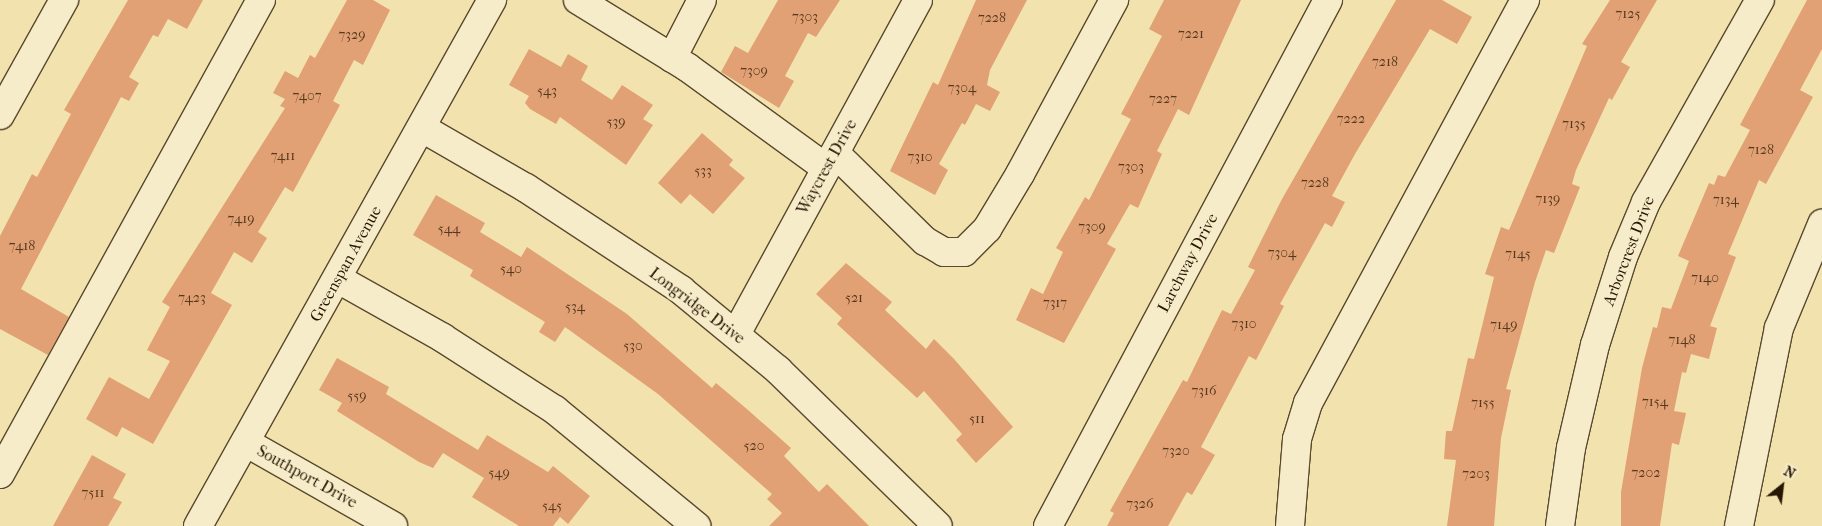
<!DOCTYPE html>
<style>
body{margin:0}
#map{position:relative;width:1822px;height:526px;overflow:hidden;background:#f2e2ae;font-family:"IM FELL French Canon",serif}
div>[style]{position:absolute}
.building>*{inset:0;background:#e1a174}
.roads{filter:drop-shadow(1px 0 #59492d) drop-shadow(-1px 0 #59492d) drop-shadow(0 1px #59492d) drop-shadow(0 -1px #59492d)}
.minor>*{height:28px;margin:-14px;padding:0 14px;transform-origin:14px;border-radius:14px;background:#f7ecca}
span{translate:-50% -50%;white-space:nowrap;text-align:center;line-height:1.15;-webkit-text-stroke:5px #f7ecca;paint-order:stroke}
.number-label{font-size:14px;color:#55391e}
.number-label span{-webkit-text-stroke-width:0}
.street-label{font-size:16px;color:#261602}
.north{position:absolute;left:1757px;top:461px;width:50px;height:50px;-webkit-text-stroke:4px #f7ecca;paint-order:stroke;rotate:29deg;font-size:14px;font-weight:700;line-height:20px;text-align:center;color:#261602}
.north::after{content:'';display:block;margin:auto;width:18px;height:22px;background:#261602;clip-path:polygon(50% 0,100% 100%,50% 72%,0 100%)}
</style>
<div id="map">
<div class="building">
<i style="clip-path:polygon(128px 0,203px 0,187px 29px,168px 19px,158px 37px,153px 35px,129px 77px,139px 83px,129px 101px,121px 97px,21px 289px,69px 317px,48px 355px,0 329px,0 236px,32px 174px,37px 177px,71px 114px,64px 110px)"></i>
<i style="clip-path:polygon(347px 0,373px 0,390px 10px,363px 65px,354px 60px,333px 101px,340px 105px,293px 192px,285px 187px,258px 232px,267px 238px,252px 263px,234px 252px,211px 293px,232px 305px,153px 444px,122px 427px,117px 437px,86px 419px,109px 377px,149px 399px,170px 361px,147px 350px,170px 307px,162px 302px,285px 108px,280px 106px,285px 99px,273px 93px,285px 71px,298px 78px,310px 55px,315px 58px)"></i>
<i style="clip-path:polygon(778px 0,840px 0,816px 37px,808px 33px,785px 76px,794px 81px,779px 108px,721px 72px,735px 46px,748px 53px)"></i>
<i style="clip-path:polygon(976px 0,1027px 0,990px 70px,987px 85px,1000px 92px,990px 111px,976px 104px,965px 125px,962px 123px,939px 164px,948px 170px,935px 195px,890px 171px,933px 82px,938px 85px)"></i>
<i style="clip-path:polygon(1164px 0,1241px 0,1189px 115px,1178px 109px,1157px 151px,1162px 154px,1138px 208px,1130px 204px,1107px 244px,1116px 249px,1064px 343px,1016px 320px,1031px 288px,1043px 294px,1063px 252px,1056px 248px,1085px 197px,1089px 200px,1131px 119px,1121px 114px,1162px 36px,1149px 29px)"></i>
<i style="clip-path:polygon(1396px 0,1442px 0,1472px 17px,1457px 44px,1430px 29px,1355px 154px,1332px 196px,1345px 202px,1332px 227px,1325px 223px,1280px 304px,1284px 306px,1256px 360px,1249px 356px,1201px 447px,1215px 455px,1192px 495px,1187px 492px,1168px 526px,1107px 526px,1114px 513px,1110px 511px,1183px 380px,1187px 382px,1222px 310px,1231px 314px,1255px 270px,1248px 267px,1282px 199px)"></i>
<i style="clip-path:polygon(1610px 0,1657px 0,1621px 62px,1630px 67px,1612px 100px,1609px 98px,1576px 170px,1572px 184px,1580px 187px,1554px 253px,1546px 250px,1535px 282px,1506px 389px,1511px 390px,1501px 438px,1494px 526px,1447px 526px,1456px 460px,1444px 459px,1446px 431px,1452px 431px,1468px 358px,1474px 359px,1494px 277px,1485px 274px,1501px 227px,1509px 230px,1587px 46px,1582px 44px)"></i>
<i style="clip-path:polygon(1807px 0,1822px 0,1822px 49px,1800px 90px,1813px 97px,1766px 184px,1759px 180px,1728px 254px,1736px 257px,1710px 326px,1717px 328px,1709px 359px,1691px 354px,1686px 373px,1682px 372px,1674px 411px,1686px 413px,1679px 445px,1672px 443px,1660px 526px,1621px 526px,1621px 492px,1642px 368px,1653px 327px,1657px 328px,1662px 307px,1671px 309px,1689px 261px,1678px 256px,1709px 183px,1714px 185px,1718px 175px,1725px 177px,1750px 130px,1740px 125px)"></i>
<i style="clip-path:polygon(529px 49px,561px 67px,568px 54px,588px 66px,581px 80px,612px 100px,622px 85px,653px 105px,643px 119px,653px 125px,626px 165px,560px 117px,556px 124px,530px 109px,525px 103px,529px 96px,509px 85px)"></i>
<i style="clip-path:polygon(702px 133px,733px 160px,729px 165px,745px 178px,713px 214px,690px 194px,681px 204px,658px 183px)"></i>
<i style="clip-path:polygon(436px 195px,485px 223px,480px 232px,521px 257px,527px 247px,627px 314px,712px 388px,716px 383px,748px 410px,791px 448px,784px 456px,819px 492px,827px 484px,869px 526px,769px 526px,782px 513px,767px 499px,772px 494px,658px 394px,565px 327px,555px 342px,539px 332px,545px 322px,470px 276px,473px 270px,413px 235px)"></i>
<i style="clip-path:polygon(846px 263px,892px 302px,885px 310px,926px 349px,934px 339px,954px 359px,1013px 427px,976px 463px,956px 440px,962px 434px,924px 391px,917px 398px,837px 324px,842px 318px,816px 294px)"></i>
<i style="clip-path:polygon(337px 358px,389px 387px,386px 394px,478px 450px,487px 435px,548px 472px,553px 466px,590px 496px,568px 524px,560px 517px,553px 526px,519px 526px,472px 497px,484px 478px,443px 453px,433px 468px,419px 462px,337px 411px,342px 403px,319px 390px)"></i>
<i style="clip-path:polygon(92px 455px,126px 474px,113px 498px,122px 502px,108px 526px,53px 526px)"></i>
</div>
<div class="roads">
<div class="minor">
<i style="left:578px;top:0;width:128px;rotate:31.6deg"></i>
<i style="left:687px;top:67px;width:172px;rotate:36deg"></i>
<i style="left:672px;top:58px;width:65px;rotate:-62.7deg"></i>
<i style="left:0;top:115px;width:132px;rotate:-60.9deg"></i>
<i style="left:422px;top:128px;width:120px;rotate:30deg"></i>
<i style="left:526px;top:188px;width:186px;rotate:33.3deg"></i>
<i style="left:681px;top:290px;width:126px;rotate:39.5deg"></i>
<i style="left:778px;top:370px;width:223px;rotate:44.3deg"></i>
<i style="left:835px;top:153px;width:126px;rotate:44.4deg"></i>
<i style="left:925px;top:241px;width:22px;rotate:30deg"></i>
<i style="left:944px;top:252px;width:20px"></i>
<i style="left:964px;top:252px;width:33px;rotate:-45deg"></i>
<i style="left:987px;top:229px;width:64px;rotate:-59deg"></i>
<i style="left:1020px;top:174px;width:198px;rotate:-61.6deg"></i>
<i style="left:338px;top:279px;width:120px;rotate:29.3deg"></i>
<i style="left:443px;top:338px;width:133px;rotate:32.7deg"></i>
<i style="left:555px;top:410px;width:183px;rotate:39.4deg"></i>
<i style="left:736px;top:334px;width:380px;rotate:-61.4deg"></i>
<i style="left:247px;top:443px;width:168px;rotate:29.6deg"></i>
<i style="left:0;top:474px;width:541px;rotate:-61.16deg"></i>
<i style="left:198px;top:526px;width:603px;rotate:-60.8deg"></i>
<i style="left:1048px;top:526px;width:596px;rotate:-61.97deg"></i>
<i style="left:1290px;top:526px;width:87px;rotate:-85.4deg"></i>
<i style="left:1297px;top:439px;width:38px;rotate:-73deg"></i>
<i style="left:1308px;top:403px;width:458px;rotate:-61.7deg"></i>
<i style="left:1560px;top:526px;width:79px;rotate:-82deg"></i>
<i style="left:1571px;top:448px;width:106px;rotate:-76.9deg"></i>
<i style="left:1595px;top:345px;width:92px;rotate:-72.3deg"></i>
<i style="left:1623px;top:257px;width:60px;rotate:-67.3deg"></i>
<i style="left:1646px;top:202px;width:232px;rotate:-60.6deg"></i>
<i style="left:1739px;top:526px;width:202px;rotate:-78.6deg"></i>
<i style="left:1779px;top:328px;width:113px;rotate:-67.5deg"></i>
</div>
</div>
<div class="number-label">
<span style="left:1628px;top:14px">7125</span>
<span style="left:805px;top:17px">7303</span>
<span style="left:992px;top:18px">7228</span>
<span style="left:1191px;top:34px">7221</span>
<span style="left:352px;top:35px">7329</span>
<span style="left:1385px;top:62px">7218</span>
<span style="left:754px;top:71px">7309</span>
<span style="left:962px;top:88px">7304</span>
<span style="left:547px;top:91px">543</span>
<span style="left:307px;top:96px">7407</span>
<span style="left:1163px;top:99px">7227</span>
<span style="left:1351px;top:119px">7222</span>
<span style="left:616px;top:122px">539</span>
<span style="left:1574px;top:124px">7135</span>
<span style="left:1761px;top:150px">7128</span>
<span style="left:283px;top:156px">7411</span>
<span style="left:920px;top:157px">7310</span>
<span style="left:1131px;top:167px">7303</span>
<span style="left:703px;top:171px">533</span>
<span style="left:1315px;top:183px">7228</span>
<span style="left:1548px;top:199px">7139</span>
<span style="left:1726px;top:200px">7134</span>
<span style="left:241px;top:219px">7419</span>
<span style="left:1092px;top:227px">7309</span>
<span style="left:449px;top:229px">544</span>
<span style="left:22px;top:246px">7418</span>
<span style="left:1282px;top:253px">7304</span>
<span style="left:1518px;top:254px">7145</span>
<span style="left:511px;top:269px">540</span>
<span style="left:1705px;top:278px">7140</span>
<span style="left:192px;top:298px">7423</span>
<span style="left:854px;top:298px">521</span>
<span style="left:1055px;top:303px">7317</span>
<span style="left:575px;top:307px">534</span>
<span style="left:1244px;top:324px">7310</span>
<span style="left:1504px;top:325px">7149</span>
<span style="left:1682px;top:340px">7148</span>
<span style="left:633px;top:346px">530</span>
<span style="left:1204px;top:391px">7316</span>
<span style="left:357px;top:396px">559</span>
<span style="left:1655px;top:402px">7154</span>
<span style="left:1483px;top:403px">7155</span>
<span style="left:977px;top:419px">511</span>
<span style="left:754px;top:446px">520</span>
<span style="left:1176px;top:451px">7320</span>
<span style="left:499px;top:473px">549</span>
<span style="left:1646px;top:473px">7202</span>
<span style="left:1476px;top:474px">7203</span>
<span style="left:93px;top:493px">7511</span>
<span style="left:1140px;top:504px">7326</span>
<span style="left:552px;top:506px">545</span>
</div>
<div class="street-label">
<span style="left:827px;top:167px;rotate:-61deg">Waycrest Drive</span>
<span style="left:1629px;top:251px;rotate:-69deg">Arborcrest Drive</span>
<span style="left:1188px;top:263px;rotate:-62deg">Larchway Drive</span>
<span style="left:346px;top:264px;rotate:-61deg">Greenspan Avenue</span>
<span style="left:697px;top:306px;rotate:37deg">Longridge Drive</span>
<span style="left:307px;top:477px;rotate:29deg">Southport Drive</span>
</div>
<div class="north">N</div>
</div>
